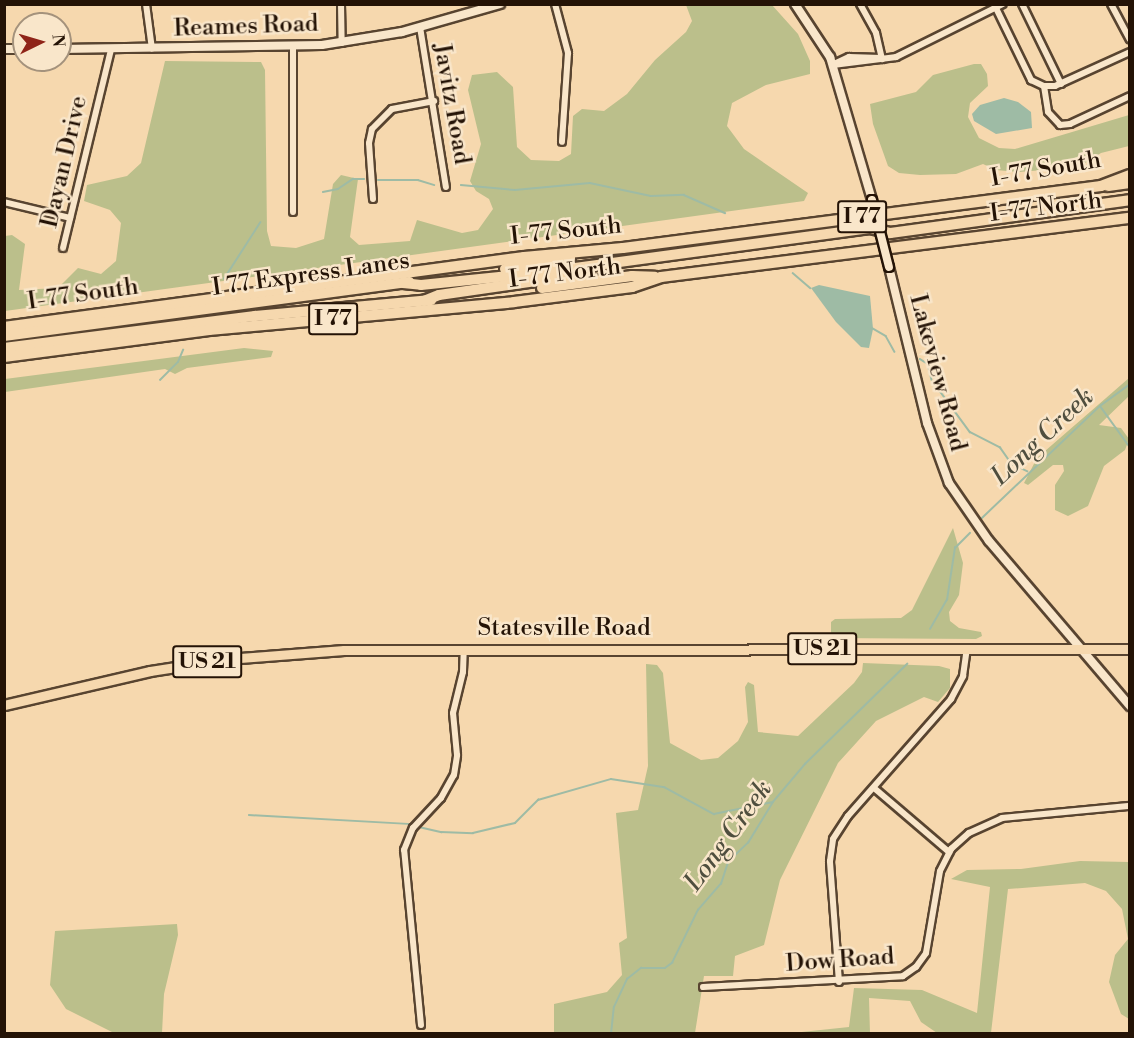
<!DOCTYPE html>
<style>
body{margin:0}
#map{position:relative;width:1134px;height:1038px;overflow:hidden;background:#f6d8ae;font-family:"Libre Bodoni",serif}
div>[style]{position:absolute}
.green>*{inset:0;background:#bbbf8b}
.water>*{inset:0;background:#9ebba5}
.stream>*{height:1.5px;margin:-0.75px;padding:0 0.75px;transform-origin:0.75px;border-radius:0.75px;background:#9ebba5}
.roads{filter:drop-shadow(2px 0 #584430) drop-shadow(-2px 0 #584430) drop-shadow(0 2px #584430) drop-shadow(0 -2px #584430)}
.street>*{height:6px;margin:-3px;padding:0 3px;transform-origin:3px;border-radius:3px;background:#f9e6ca}
.secondary>*{height:8px;margin:-4px;padding:0 4px;transform-origin:4px;border-radius:4px;background:#f9e6ca}
.primary>*{height:9px;margin:-4.5px;padding:0 4.5px;transform-origin:4.5px;border-radius:4.5px;background:#f6d8ae}
.highway>*{height:10px;margin:-5px;padding:0 5px;transform-origin:5px;border-radius:5px;background:#f6d8ae}
.bridges{filter:drop-shadow(2px 0 #241306) drop-shadow(-2px 0 #241306) drop-shadow(0 2px #241306) drop-shadow(0 -2px #241306)}
.secondary-bridge>*{height:8px;margin:-4px;padding:0 4px;transform-origin:4px;border-radius:4px;background:#f9e6ca}
span{translate:-50% -50%;white-space:nowrap;text-align:center;line-height:1.15;-webkit-text-stroke:5px #f9e6ca;paint-order:stroke}
.shield-label span{padding:2px 4px;background:#f9e6ca;border:2px solid;border-radius:4px;-webkit-text-stroke-width:0}
.shield-label{font-size:22px;color:#241306;font-weight:700}
.street-label{font-size:24px;color:#241306}
.water-label{font-size:26px;color:#4f4e3e;font-style:italic}
.frame{position:absolute;inset:0;border:6px solid #241306;pointer-events:none}
.north{position:absolute;left:12px;top:12px;width:60px;height:60px;box-sizing:border-box;background:#f9e6ca;border:2px solid #a4927c;border-radius:50%;rotate:85deg;font-size:16px;font-weight:700;line-height:24px;text-align:center;color:#241306}
.north::after{content:'';display:block;margin:auto;width:21px;height:27px;background:#8f2418;clip-path:polygon(50% 0,100% 100%,50% 72%,0 100%)}
</style>
<div id="map">
<div class="green">
<i style="clip-path:polygon(686px 5px,772px 5px,798px 34px,810px 61px,810px 74px,766px 85px,732px 103px,727px 126px,744px 149px,808px 193px,804px 201px,5px 311px,5px 236px,12px 235px,25px 244px,19px 290px,58px 288px,78px 268px,101px 274px,116px 261px,121px 223px,110px 210px,84px 201px,87px 185px,127px 176px,141px 163px,165px 61px,261px 62px,265px 70px,267px 231px,271px 246px,296px 248px,324px 239px,333px 184px,341px 175px,358px 179px,350px 237px,359px 245px,410px 241px,417px 220px,462px 233px,478px 230px,493px 209px,489px 199px,476px 191px,470px 181px,481px 144px,468px 90px,472px 75px,497px 72px,513px 87px,517px 147px,531px 160px,559px 161px,571px 154px,573px 116px,582px 109px,604px 111px,627px 94px,655px 60px,686px 32px,692px 21px)"></i>
<i style="clip-path:polygon(974px 64px,981px 64px,987px 74px,988px 86px,970px 103px,968px 117px,979px 138px,999px 148px,1015px 149px,1129px 115px,1129px 146px,1101px 153px,1079px 167px,1019px 172px,996px 170px,983px 164px,956px 174px,920px 175px,899px 173px,888px 166px,873px 124px,870px 104px,916px 92px,933px 75px)"></i>
<i style="clip-path:polygon(244px 348px,273px 351px,271px 357px,187px 368px,175px 374px,165px 369px,5px 392px,5px 379px)"></i>
<i style="clip-path:polygon(1129px 378px,1129px 396px,1099px 425px,1121px 428px,1129px 439px,1125px 450px,1104px 466px,1088px 506px,1068px 516px,1055px 510px,1055px 485px,1064px 471px,1063px 465px,1053px 465px,1028px 485px,1024px 483px,1037px 458px)"></i>
<i style="clip-path:polygon(953px 528px,963px 563px,959px 595px,949px 612px,950px 621px,959px 628px,981px 632px,982px 636px,976px 639px,831px 638px,831px 622px,835px 619px,901px 618px,912px 610px)"></i>
<i style="clip-path:polygon(863px 663px,939px 666px,950px 669px,950px 688px,938px 702px,924px 697px,876px 721px,838px 763px,780px 880px,764px 945px,735px 956px,733px 976px,704px 976px,695px 1033px,554px 1033px,554px 1004px,607px 992px,622px 975px,619px 943px,627px 938px,616px 813px,638px 810px,648px 766px,646px 664px,657px 665px,663px 673px,670px 743px,701px 760px,718px 758px,738px 741px,748px 722px,745px 687px,748px 682px,754px 685px,758px 732px,798px 736px,854px 683px,862px 672px)"></i>
<i style="clip-path:polygon(1080px 861px,1129px 862px,1129px 1019px,1121px 1014px,1109px 982px,1115px 955px,1128px 939px,1122px 909px,1106px 891px,1085px 883px,1008px 889px,991px 1033px,937px 1033px,921px 1022px,910px 1001px,869px 998px,870px 1033px,792px 1033px,849px 1027px,854px 988px,922px 990px,977px 1013px,990px 887px,951px 879px,967px 870px,1021px 869px)"></i>
<i style="clip-path:polygon(177px 924px,178px 935px,164px 994px,162px 1033px,114px 1033px,66px 1009px,50px 985px,55px 931px)"></i>
</div>
<div class="water">
<i style="clip-path:polygon(1004px 98px,1018px 102px,1031px 112px,1032px 128px,996px 134px,974px 121px,972px 114px,980px 105px)"></i>
<i style="clip-path:polygon(819px 285px,870px 296px,873px 329px,869px 348px,861px 347px,836px 322px,811px 288px)"></i>
</div>
<div class="stream">
<i style="left:378px;top:180px;width:40px"></i>
<i style="left:418px;top:180px;width:17px;rotate:17deg"></i>
<i style="left:461px;top:185px;width:54px;rotate:5.3deg"></i>
<i style="left:515px;top:190px;width:75px;rotate:-5.3deg"></i>
<i style="left:590px;top:183px;width:62px;rotate:12deg"></i>
<i style="left:651px;top:196px;width:33px;rotate:-2deg"></i>
<i style="left:684px;top:195px;width:45px;rotate:23.7deg"></i>
<i style="left:323px;top:192px;width:15px;rotate:-11deg"></i>
<i style="left:338px;top:189px;width:18px;rotate:-34deg"></i>
<i style="left:353px;top:179px;width:11px"></i>
<i style="left:793px;top:273px;width:23px;rotate:41deg"></i>
<i style="left:224px;top:279px;width:67px;rotate:-57.3deg"></i>
<i style="left:872px;top:328px;width:16px;rotate:30deg"></i>
<i style="left:886px;top:336px;width:18px;rotate:61deg"></i>
<i style="left:920px;top:359px;width:9px;rotate:32deg"></i>
<i style="left:928px;top:364px;width:16px;rotate:76deg"></i>
<i style="left:160px;top:380px;width:25px;rotate:-45deg"></i>
<i style="left:178px;top:362px;width:13px;rotate:-67deg"></i>
<i style="left:940px;top:391px;width:51px;rotate:53.8deg"></i>
<i style="left:970px;top:432px;width:34px;rotate:27deg"></i>
<i style="left:1000px;top:447px;width:21px;rotate:55deg"></i>
<i style="left:1012px;top:464px;width:17px;rotate:25deg"></i>
<i style="left:1101px;top:407px;width:49px;rotate:54.1deg"></i>
<i style="left:982px;top:518px;width:163px;rotate:-43.5deg"></i>
<i style="left:1100px;top:406px;width:37px;rotate:-36deg"></i>
<i style="left:930px;top:629px;width:34px;rotate:-60deg"></i>
<i style="left:947px;top:600px;width:53px;rotate:-81.3deg"></i>
<i style="left:955px;top:548px;width:21px;rotate:-45deg"></i>
<i style="left:249px;top:815px;width:163px;rotate:3.2deg"></i>
<i style="left:419px;top:827px;width:23px;rotate:13deg"></i>
<i style="left:441px;top:832px;width:32px;rotate:2deg"></i>
<i style="left:473px;top:833px;width:43px;rotate:-13.4deg"></i>
<i style="left:515px;top:823px;width:33px;rotate:-45deg"></i>
<i style="left:538px;top:800px;width:76px;rotate:-16deg"></i>
<i style="left:611px;top:779px;width:54px;rotate:8.6deg"></i>
<i style="left:664px;top:787px;width:57px;rotate:28.4deg"></i>
<i style="left:714px;top:814px;width:60px;rotate:-11.5deg"></i>
<i style="left:611px;top:1034px;width:27px;rotate:-84deg"></i>
<i style="left:614px;top:1007px;width:31px;rotate:-65deg"></i>
<i style="left:627px;top:979px;width:18px;rotate:-38deg"></i>
<i style="left:641px;top:968px;width:24px"></i>
<i style="left:665px;top:968px;width:9px;rotate:-36deg"></i>
<i style="left:672px;top:963px;width:59px;rotate:-63.9deg"></i>
<i style="left:698px;top:910px;width:35px;rotate:-49deg"></i>
<i style="left:721px;top:884px;width:23px;rotate:-72deg"></i>
<i style="left:728px;top:862px;width:28px;rotate:-44deg"></i>
<i style="left:748px;top:843px;width:48px;rotate:-58.6deg"></i>
<i style="left:773px;top:802px;width:50px;rotate:-49.9deg"></i>
<i style="left:805px;top:764px;width:143px;rotate:-44.4deg"></i>
</div>
<div class="roads">
<div class="street">
<i style="left:146px;top:4px;width:45px;rotate:82.4deg"></i>
<i style="left:341px;top:4px;width:39px;rotate:89deg"></i>
<i style="left:555px;top:4px;width:51px;rotate:75.1deg"></i>
<i style="left:568px;top:53px;width:89px;rotate:93.9deg"></i>
<i style="left:860px;top:4px;width:33px;rotate:61deg"></i>
<i style="left:876px;top:33px;width:27px;rotate:77deg"></i>
<i style="left:994px;top:4px;width:85px;rotate:64deg"></i>
<i style="left:1031px;top:80px;width:14px;rotate:25deg"></i>
<i style="left:1044px;top:86px;width:11px"></i>
<i style="left:1055px;top:86px;width:82px;rotate:-24.4deg"></i>
<i style="left:1022px;top:4px;width:89px;rotate:64deg"></i>
<i style="left:1111px;top:4px;width:40px;rotate:62deg"></i>
<i style="left:420px;top:27px;width:162px;rotate:80.8deg"></i>
<i style="left:293px;top:48px;width:164px;rotate:90deg"></i>
<i style="left:834px;top:64px;width:17px;rotate:-25deg"></i>
<i style="left:849px;top:57px;width:32px;rotate:2deg"></i>
<i style="left:833px;top:65px;width:64px;rotate:-7.2deg"></i>
<i style="left:896px;top:57px;width:119px;rotate:-26.4deg"></i>
<i style="left:1044px;top:86px;width:26px;rotate:81deg"></i>
<i style="left:1048px;top:112px;width:18px;rotate:47deg"></i>
<i style="left:1060px;top:125px;width:10px;rotate:-6deg"></i>
<i style="left:1070px;top:124px;width:66px;rotate:-25deg"></i>
<i style="left:373px;top:199px;width:56px;rotate:-94.1deg"></i>
<i style="left:369px;top:143px;width:14px;rotate:-78deg"></i>
<i style="left:372px;top:129px;width:28px;rotate:-45deg"></i>
<i style="left:392px;top:109px;width:43px;rotate:-10.8deg"></i>
<i style="left:4px;top:202px;width:68px;rotate:13.6deg"></i>
<i style="left:63px;top:248px;width:205px;rotate:-76.4deg"></i>
<i style="left:874px;top:788px;width:99px;rotate:40.5deg"></i>
<i style="left:839px;top:982px;width:121px;rotate:-94.3deg"></i>
<i style="left:830px;top:861px;width:22px;rotate:-82deg"></i>
<i style="left:833px;top:839px;width:27px;rotate:-57deg"></i>
<i style="left:848px;top:816px;width:156px;rotate:-48.6deg"></i>
<i style="left:951px;top:699px;width:26px;rotate:-62deg"></i>
<i style="left:963px;top:676px;width:27px;rotate:-82deg"></i>
<i style="left:703px;top:987px;width:200px;rotate:-3.1deg"></i>
<i style="left:903px;top:976px;width:16px;rotate:-35deg"></i>
<i style="left:916px;top:967px;width:17px;rotate:-54deg"></i>
<i style="left:926px;top:953px;width:83px;rotate:-80.3deg"></i>
<i style="left:940px;top:871px;width:25px;rotate:-63deg"></i>
<i style="left:951px;top:849px;width:24px;rotate:-42deg"></i>
<i style="left:969px;top:833px;width:36px;rotate:-24deg"></i>
<i style="left:1002px;top:818px;width:129px;rotate:-5.4deg"></i>
<i style="left:421px;top:1025px;width:176px;rotate:-95.5deg"></i>
<i style="left:404px;top:850px;width:24px;rotate:-68deg"></i>
<i style="left:413px;top:828px;width:41px;rotate:-47deg"></i>
<i style="left:441px;top:798px;width:26px;rotate:-61deg"></i>
<i style="left:454px;top:775px;width:20px;rotate:-81deg"></i>
<i style="left:457px;top:755px;width:42px;rotate:-95.4deg"></i>
<i style="left:453px;top:713px;width:42px;rotate:-76.3deg"></i>
<i style="left:463px;top:672px;width:23px;rotate:-88deg"></i>
</div>
<div class="secondary">
<i style="left:795px;top:4px;width:64px;rotate:56.6deg"></i>
<i style="left:830px;top:57px;width:149px;rotate:73.6deg"></i>
<i style="left:4px;top:49px;width:20px"></i>
<i style="left:60px;top:49px;width:262px;rotate:-0.9deg"></i>
<i style="left:322px;top:45px;width:81px;rotate:-9.2deg"></i>
<i style="left:402px;top:32px;width:102px;rotate:-15.9deg"></i>
<i style="left:889px;top:267px;width:161px;rotate:76.3deg"></i>
<i style="left:927px;top:423px;width:64px;rotate:69.9deg"></i>
<i style="left:949px;top:483px;width:70px;rotate:55.4deg"></i>
<i style="left:989px;top:541px;width:217px;rotate:49.5deg"></i>
</div>
<div class="primary">
<i style="left:4px;top:705px;width:150px;rotate:-13.1deg"></i>
<i style="left:150px;top:671px;width:78px;rotate:-8.9deg"></i>
<i style="left:227px;top:659px;width:117px;rotate:-4.4deg"></i>
<i style="left:344px;top:650px;width:786px;rotate:-0.07deg"></i>
</div>
<div class="highway">
<i style="left:1108px;top:186px;width:22px;rotate:-8deg"></i>
<i style="left:505px;top:269px;width:66px;rotate:-9.6deg"></i>
<i style="left:403px;top:283px;width:18px;rotate:6deg"></i>
<i style="left:421px;top:285px;width:118px;rotate:-5.9deg"></i>
<i style="left:538px;top:273px;width:335px;rotate:-7.7deg"></i>
<i style="left:870px;top:228px;width:21px;rotate:14deg"></i>
<i style="left:890px;top:233px;width:242px;rotate:-7.8deg"></i>
<i style="left:542px;top:288px;width:91px;rotate:-7.6deg"></i>
<i style="left:632px;top:276px;width:23px;rotate:2deg"></i>
<i style="left:424px;top:301px;width:16px;rotate:-22deg"></i>
<i style="left:439px;top:295px;width:133px;rotate:-8.2deg"></i>
<i style="left:4px;top:327px;width:525px;rotate:-7.67deg"></i>
<i style="left:524px;top:257px;width:99px;rotate:-5.2deg"></i>
<i style="left:623px;top:248px;width:482px;rotate:-7.4deg"></i>
<i style="left:1101px;top:186px;width:31px;rotate:-21deg"></i>
<i style="left:4px;top:336px;width:409px;rotate:-7.6deg"></i>
<i style="left:4px;top:348px;width:253px;rotate:-7.3deg"></i>
<i style="left:255px;top:316px;width:177px;rotate:-5.2deg"></i>
<i style="left:4px;top:357px;width:207px;rotate:-7.5deg"></i>
<i style="left:209px;top:330px;width:306px;rotate:-5.2deg"></i>
<i style="left:514px;top:302px;width:119px;rotate:-7.2deg"></i>
<i style="left:632px;top:287px;width:31px;rotate:-19deg"></i>
<i style="left:661px;top:277px;width:473px;rotate:-7.2deg"></i>
</div>
</div>
<div class="bridges">
<div class="secondary-bridge">
<i style="left:872px;top:200px;width:69px;rotate:75.8deg"></i>
</div>
</div>
<div class="shield-label">
<span style="left:862px;top:217px">I 77</span>
<span style="left:333px;top:319px">I 77</span>
<span style="left:822px;top:649px">US 21</span>
<span style="left:207px;top:662px">US 21</span>
</div>
<div class="street-label">
<span style="left:246px;top:27px;rotate:-2deg">Reames Road</span>
<span style="left:451px;top:104px;rotate:80deg">Javitz Road</span>
<span style="left:65px;top:162px;rotate:-77deg">Dayan Drive</span>
<span style="left:1046px;top:170px;rotate:-10deg">I-77 South</span>
<span style="left:1046px;top:208px;rotate:-7deg">I-77 North</span>
<span style="left:566px;top:232px;rotate:-6deg">I-77 South</span>
<span style="left:565px;top:274px;rotate:-7deg">I-77 North</span>
<span style="left:311px;top:275px;rotate:-8deg">I 77 Express Lanes</span>
<span style="left:83px;top:295px;rotate:-8deg">I-77 South</span>
<span style="left:937px;top:373px;rotate:75deg">Lakeview Road</span>
<span style="left:564px;top:629px">Statesville Road</span>
<span style="left:840px;top:961px;rotate:-4deg">Dow Road</span>
</div>
<div class="water-label">
<span style="left:1043px;top:437px;rotate:-43deg">Long Creek</span>
<span style="left:729px;top:836px;rotate:-54deg">Long Creek</span>
</div>
<div class="frame"></div>
<div class="north">N</div>
</div>
